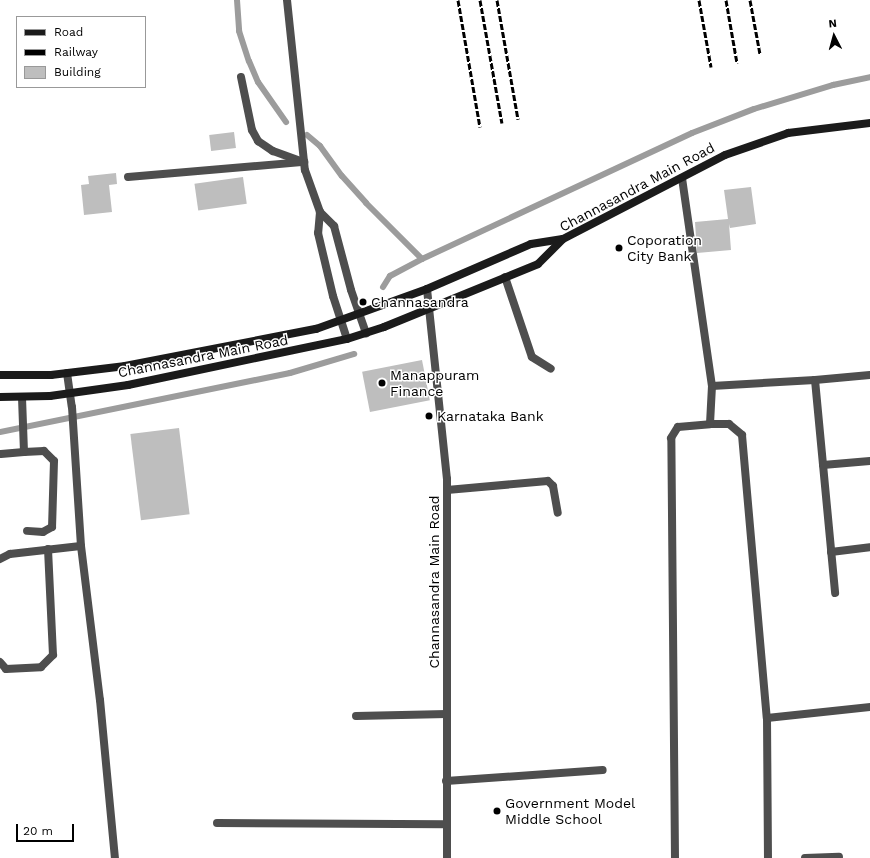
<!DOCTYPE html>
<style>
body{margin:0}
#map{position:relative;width:870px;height:858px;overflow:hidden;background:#fff;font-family:"Work Sans",sans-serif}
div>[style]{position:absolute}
.stream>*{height:6px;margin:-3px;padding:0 3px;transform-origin:3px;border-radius:3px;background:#9c9c9c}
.building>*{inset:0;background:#bebebe;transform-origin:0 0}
.service>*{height:8px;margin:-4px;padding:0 4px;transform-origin:4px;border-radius:4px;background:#4e4e4e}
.minor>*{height:8px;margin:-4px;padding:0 4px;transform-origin:4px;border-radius:4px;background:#4e4e4e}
.tertiary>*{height:8px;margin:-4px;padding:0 4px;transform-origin:4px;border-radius:4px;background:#4e4e4e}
.secondary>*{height:8px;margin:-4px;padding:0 4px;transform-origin:4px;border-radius:4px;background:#1b1b1b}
.rail>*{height:3px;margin-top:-1.5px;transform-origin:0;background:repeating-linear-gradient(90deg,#000 0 6px,transparent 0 8px)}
.dots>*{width:11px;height:11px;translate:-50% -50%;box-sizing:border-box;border:2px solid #fff;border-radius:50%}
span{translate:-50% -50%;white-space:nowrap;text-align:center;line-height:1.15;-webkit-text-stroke:3px #fff;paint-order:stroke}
.street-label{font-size:14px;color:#000}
.poi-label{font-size:14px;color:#000}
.left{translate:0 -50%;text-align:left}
.legend{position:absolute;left:16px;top:16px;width:130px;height:72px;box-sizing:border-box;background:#fff;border:1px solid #999;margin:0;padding:5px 7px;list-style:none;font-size:12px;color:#000}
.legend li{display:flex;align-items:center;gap:8px;height:20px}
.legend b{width:20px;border:1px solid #999}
.north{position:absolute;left:814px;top:16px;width:40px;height:40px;-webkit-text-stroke:3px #fff;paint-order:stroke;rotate:354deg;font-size:11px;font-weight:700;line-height:16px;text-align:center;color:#000}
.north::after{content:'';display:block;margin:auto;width:14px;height:18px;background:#000;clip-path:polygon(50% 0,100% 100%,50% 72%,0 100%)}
.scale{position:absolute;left:16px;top:824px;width:58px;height:18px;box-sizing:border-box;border:2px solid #000;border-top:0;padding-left:5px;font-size:12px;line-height:14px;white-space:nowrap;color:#000;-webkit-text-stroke:3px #fff;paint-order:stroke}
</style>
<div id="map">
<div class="stream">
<i style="left:237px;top:0;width:31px;rotate:86deg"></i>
<i style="left:239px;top:31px;width:32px;rotate:72deg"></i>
<i style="left:249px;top:61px;width:23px;rotate:67deg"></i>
<i style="left:258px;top:82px;width:49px;rotate:55deg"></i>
<i style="left:307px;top:135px;width:17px;rotate:40deg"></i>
<i style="left:320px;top:146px;width:37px;rotate:54deg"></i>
<i style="left:342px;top:176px;width:36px;rotate:48deg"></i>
<i style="left:366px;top:203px;width:79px;rotate:45deg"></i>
<i style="left:383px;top:287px;width:13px;rotate:-58deg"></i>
<i style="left:390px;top:276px;width:36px;rotate:-28deg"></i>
<i style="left:422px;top:259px;width:298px;rotate:-25deg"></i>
<i style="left:692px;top:133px;width:66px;rotate:-21.2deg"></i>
<i style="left:754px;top:109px;width:83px;rotate:-16.9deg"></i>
<i style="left:833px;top:85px;width:38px;rotate:-12deg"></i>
<i style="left:0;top:432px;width:296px;rotate:-11.5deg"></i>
<i style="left:290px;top:373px;width:67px;rotate:-16.5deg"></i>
</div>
<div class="building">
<i style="left:234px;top:132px;width:16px;height:25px;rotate:83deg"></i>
<i style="clip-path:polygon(116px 173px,117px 184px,109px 185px,112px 212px,84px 215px,81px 185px,89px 184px,88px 176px)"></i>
<i style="left:243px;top:177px;width:27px;height:49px;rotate:82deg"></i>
<i style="clip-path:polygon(751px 187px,756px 224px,730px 228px,729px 224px,731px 250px,697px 253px,695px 222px,728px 219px,724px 190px)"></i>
<i style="left:422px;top:360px;width:41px;height:61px;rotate:79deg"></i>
<i style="left:179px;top:428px;width:87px;height:49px;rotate:83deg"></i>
</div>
<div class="service">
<i style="left:241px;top:77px;width:54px;rotate:78.3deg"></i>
<i style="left:252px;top:130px;width:13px;rotate:61deg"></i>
<i style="left:258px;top:141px;width:18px;rotate:34deg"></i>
<i style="left:273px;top:151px;width:33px;rotate:20deg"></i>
<i style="left:24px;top:452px;width:20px;rotate:-3deg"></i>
<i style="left:44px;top:451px;width:14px;rotate:45deg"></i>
<i style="left:54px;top:461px;width:66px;rotate:91.7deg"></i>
<i style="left:52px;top:527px;width:10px;rotate:151deg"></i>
<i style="left:43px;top:532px;width:16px;rotate:-176deg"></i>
<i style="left:1px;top:454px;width:23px;rotate:-5deg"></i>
<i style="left:24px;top:452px;width:54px;rotate:-92.1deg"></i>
<i style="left:0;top:559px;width:11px;rotate:-27deg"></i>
<i style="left:10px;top:554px;width:71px;rotate:-6.4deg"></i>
<i style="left:0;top:662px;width:9px;rotate:49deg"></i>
<i style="left:6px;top:669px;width:35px;rotate:-3deg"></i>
<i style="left:41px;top:667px;width:17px;rotate:-45deg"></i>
<i style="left:53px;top:655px;width:106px;rotate:-92.7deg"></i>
</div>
<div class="minor">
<i style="left:128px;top:177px;width:177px;rotate:-4.9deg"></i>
<i style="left:682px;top:178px;width:210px;rotate:81.8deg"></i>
<i style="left:712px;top:386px;width:103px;rotate:-3.3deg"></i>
<i style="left:815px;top:380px;width:214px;rotate:84.6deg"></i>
<i style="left:505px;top:277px;width:84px;rotate:71.4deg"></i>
<i style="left:532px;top:357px;width:22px;rotate:32deg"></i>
<i style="left:67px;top:373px;width:34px;rotate:82deg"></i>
<i style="left:72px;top:407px;width:139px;rotate:86.3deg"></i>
<i style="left:81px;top:546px;width:155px;rotate:83deg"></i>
<i style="left:100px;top:700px;width:159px;rotate:84.6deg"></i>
<i style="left:815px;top:380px;width:55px;rotate:-5.2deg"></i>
<i style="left:710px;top:424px;width:19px"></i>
<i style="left:729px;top:424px;width:17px;rotate:40deg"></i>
<i style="left:742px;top:435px;width:284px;rotate:85deg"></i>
<i style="left:767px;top:718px;width:140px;rotate:89.6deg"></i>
<i style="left:823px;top:465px;width:47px;rotate:-4.9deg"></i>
<i style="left:447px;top:490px;width:101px;rotate:-5.1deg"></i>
<i style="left:548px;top:481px;width:7px;rotate:45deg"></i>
<i style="left:553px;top:486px;width:27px;rotate:80deg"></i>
<i style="left:831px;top:552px;width:39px;rotate:-7deg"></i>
<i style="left:356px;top:716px;width:91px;rotate:-1.3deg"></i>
<i style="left:767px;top:718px;width:104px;rotate:-6.1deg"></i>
<i style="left:446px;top:781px;width:157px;rotate:-4deg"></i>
<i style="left:217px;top:823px;width:229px;rotate:0.3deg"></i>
<i style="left:675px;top:858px;width:420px;rotate:-90.5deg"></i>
<i style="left:671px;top:438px;width:13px;rotate:-58deg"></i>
<i style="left:678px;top:427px;width:32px;rotate:-5deg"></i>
<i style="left:710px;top:424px;width:38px;rotate:-87deg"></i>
<i style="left:805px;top:858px;width:34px;rotate:-2deg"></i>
</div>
<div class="tertiary">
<i style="left:287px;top:0;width:171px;rotate:84deg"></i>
<i style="left:305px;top:170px;width:45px;rotate:70.3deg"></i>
<i style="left:320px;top:212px;width:20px;rotate:45deg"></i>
<i style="left:334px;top:226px;width:66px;rotate:75.1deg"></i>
<i style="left:351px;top:290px;width:46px;rotate:70.8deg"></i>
<i style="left:320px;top:212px;width:21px;rotate:95deg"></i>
<i style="left:318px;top:233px;width:65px;rotate:76.6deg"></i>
<i style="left:333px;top:296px;width:45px;rotate:72deg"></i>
<i style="left:427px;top:289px;width:191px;rotate:84deg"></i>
<i style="left:447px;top:479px;width:379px;rotate:90deg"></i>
</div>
<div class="secondary">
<i style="left:0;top:375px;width:51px"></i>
<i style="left:51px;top:375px;width:75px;rotate:-6.9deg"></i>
<i style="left:125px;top:366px;width:195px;rotate:-11deg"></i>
<i style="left:316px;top:329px;width:118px;rotate:-19.8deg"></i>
<i style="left:427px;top:289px;width:113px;rotate:-23.4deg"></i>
<i style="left:531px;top:244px;width:32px;rotate:-9deg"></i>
<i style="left:0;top:397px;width:50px;rotate:-1.1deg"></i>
<i style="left:50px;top:396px;width:79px;rotate:-8deg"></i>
<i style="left:128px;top:385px;width:224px;rotate:-11.9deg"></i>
<i style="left:347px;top:339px;width:39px;rotate:-18deg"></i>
<i style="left:384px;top:327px;width:166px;rotate:-22.2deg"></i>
<i style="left:538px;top:264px;width:35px;rotate:-45deg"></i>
<i style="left:563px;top:239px;width:182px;rotate:-27.4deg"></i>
<i style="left:725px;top:155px;width:67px;rotate:-19.2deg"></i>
<i style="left:788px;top:133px;width:83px;rotate:-7deg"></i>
</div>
<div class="rail">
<i style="left:458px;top:0;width:129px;rotate:80.2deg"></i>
<i style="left:480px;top:0;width:125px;rotate:79.9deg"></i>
<i style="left:497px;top:0;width:121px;rotate:80deg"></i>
<i style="left:699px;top:0;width:68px;rotate:79.8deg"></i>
<i style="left:726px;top:0;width:64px;rotate:80.1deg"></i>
<i style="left:750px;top:0;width:55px;rotate:79.5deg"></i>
</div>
<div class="dots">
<i style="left:619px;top:248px;background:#000"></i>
<i style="left:363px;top:302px;background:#000"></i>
<i style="left:382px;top:383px;background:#000"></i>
<i style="left:429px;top:416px;background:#000"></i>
<i style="left:497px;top:811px;background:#000"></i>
</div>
<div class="street-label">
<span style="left:637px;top:187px;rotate:-28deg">Channasandra Main Road</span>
<span style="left:203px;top:356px;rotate:-11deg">Channasandra Main Road</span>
<span style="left:434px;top:582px;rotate:-90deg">Channasandra Main Road</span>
</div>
<div class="poi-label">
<span class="left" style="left:627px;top:248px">Coporation<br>City Bank</span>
<span class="left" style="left:371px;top:302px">Channasandra</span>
<span class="left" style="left:390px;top:383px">Manappuram<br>Finance</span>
<span class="left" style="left:437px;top:416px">Karnataka Bank</span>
<span class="left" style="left:505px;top:811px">Government Model<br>Middle School</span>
</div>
<ul class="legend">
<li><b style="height:5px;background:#1b1b1b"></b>Road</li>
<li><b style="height:5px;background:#000"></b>Railway</li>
<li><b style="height:11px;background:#bebebe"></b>Building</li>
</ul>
<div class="north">N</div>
<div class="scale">20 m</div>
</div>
